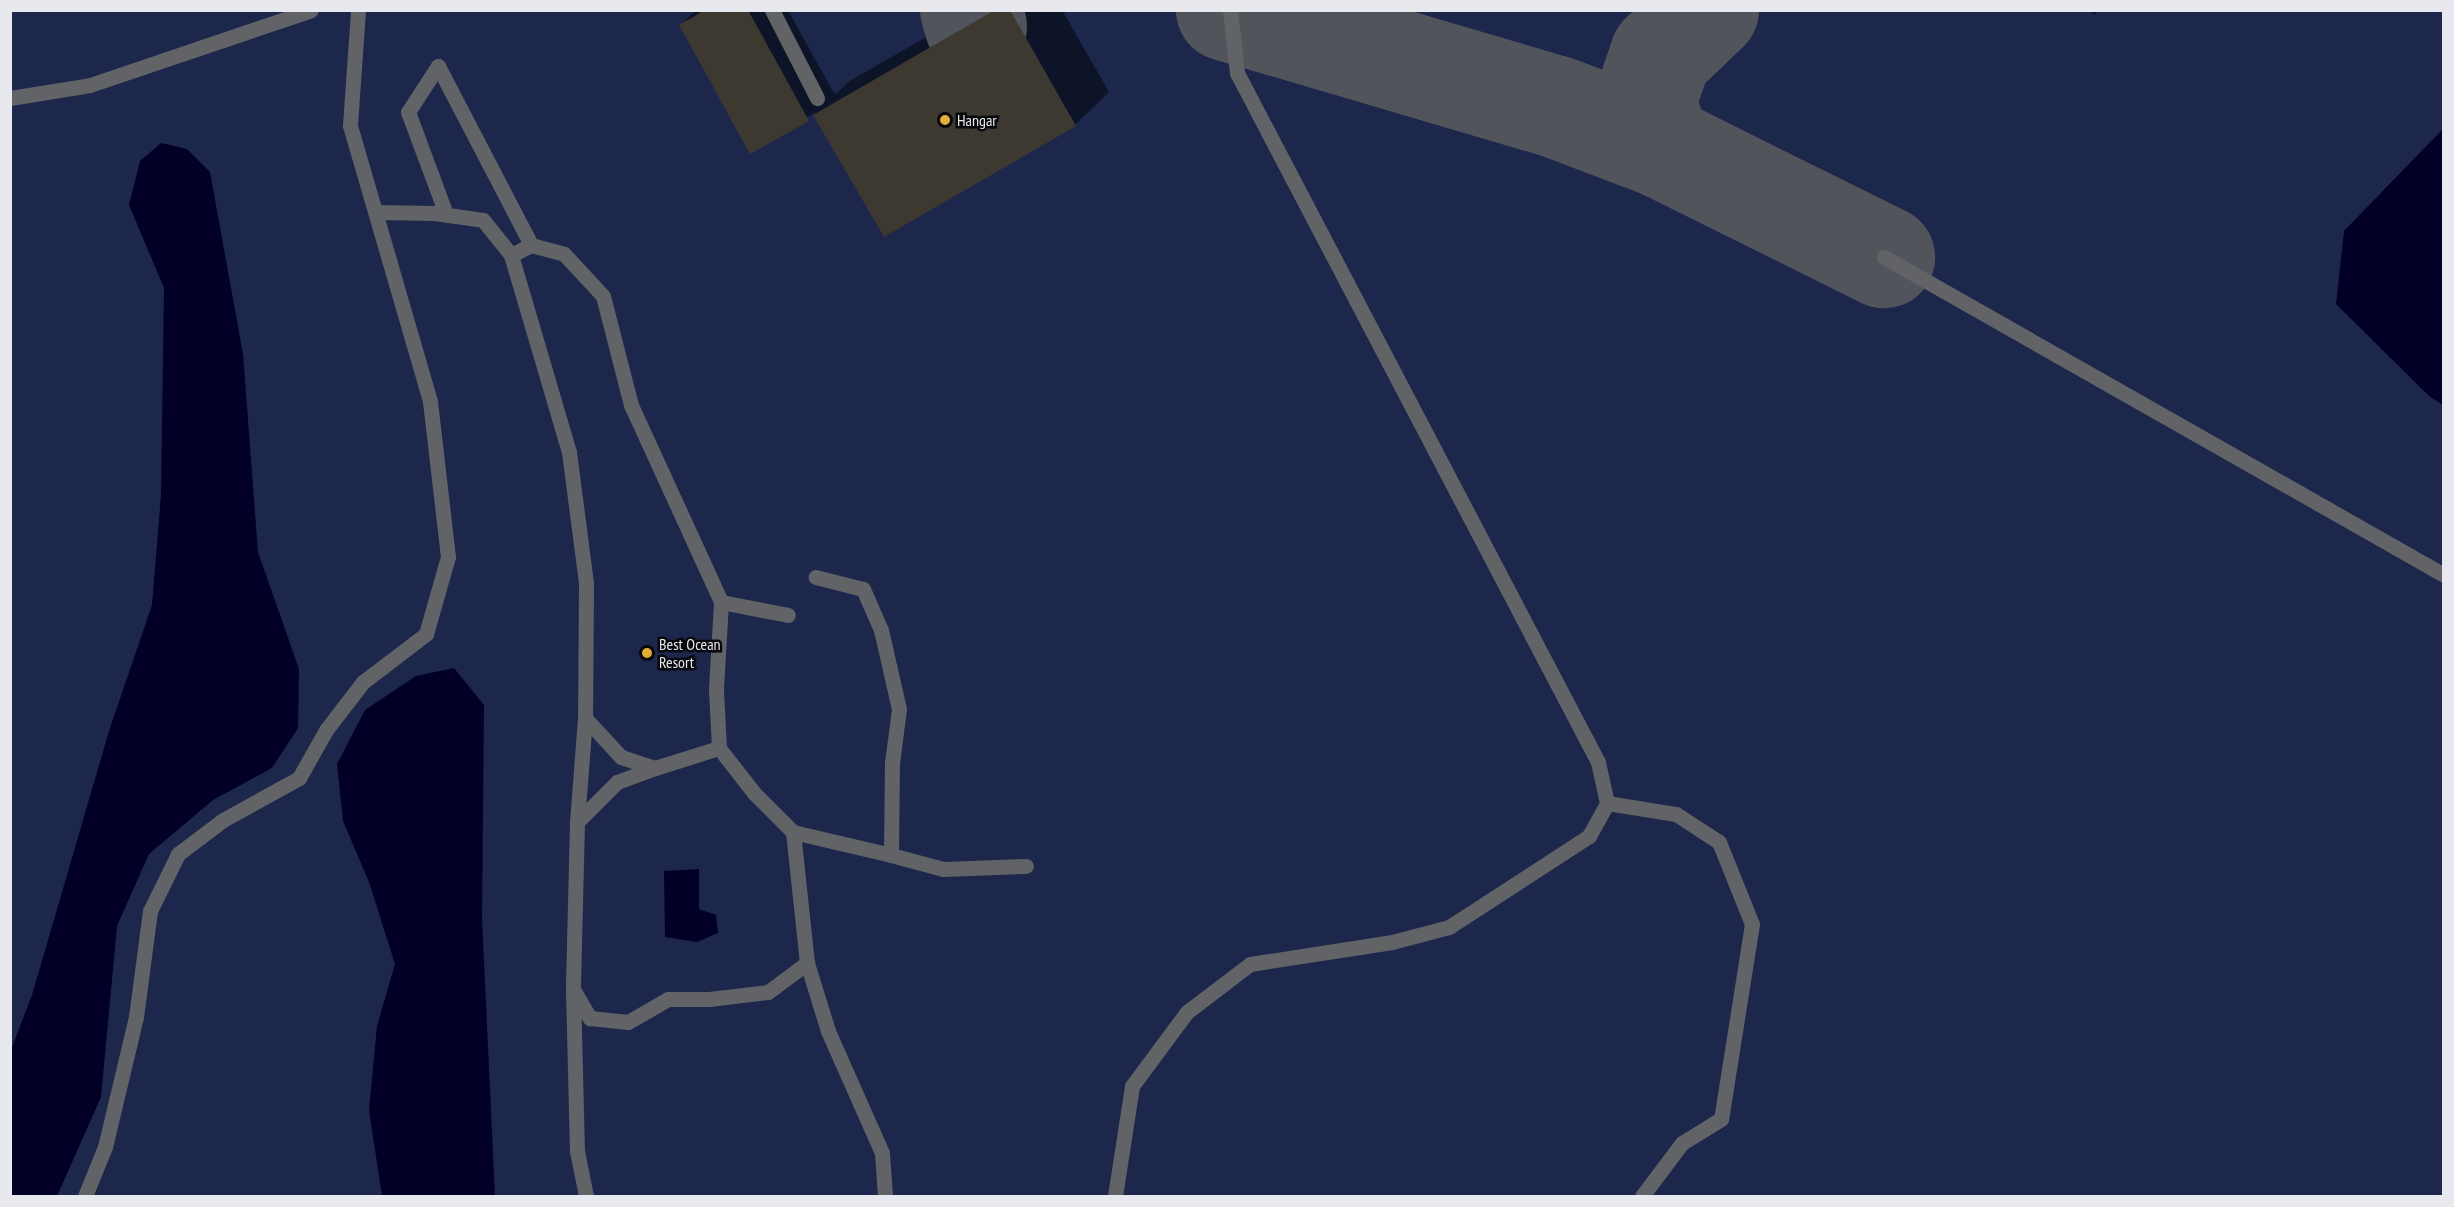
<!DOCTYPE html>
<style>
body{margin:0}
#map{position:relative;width:2454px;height:1207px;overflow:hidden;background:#1c1e26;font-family:"PT Sans Narrow",sans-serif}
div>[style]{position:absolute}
.green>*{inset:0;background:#1c274b}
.water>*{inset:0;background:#020026}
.shadow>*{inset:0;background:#0007}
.taxiway>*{height:102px;margin:-51px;padding:0 51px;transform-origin:51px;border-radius:51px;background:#52545c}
.building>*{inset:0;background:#3d3931}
.lane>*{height:15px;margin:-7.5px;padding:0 7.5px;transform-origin:7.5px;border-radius:7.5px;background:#616367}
.street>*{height:15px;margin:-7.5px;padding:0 7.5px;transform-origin:7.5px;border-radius:7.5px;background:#616367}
.dots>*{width:16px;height:16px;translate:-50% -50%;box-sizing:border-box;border:3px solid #07080c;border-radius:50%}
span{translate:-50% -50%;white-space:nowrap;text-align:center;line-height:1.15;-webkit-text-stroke:5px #07080c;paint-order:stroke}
.poi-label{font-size:16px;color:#e7e9ee}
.left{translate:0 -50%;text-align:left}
.frame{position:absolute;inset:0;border:12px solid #e7e9ee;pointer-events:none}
</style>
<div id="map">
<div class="green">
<i style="clip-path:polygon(10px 11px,2443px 11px,2443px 129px,2344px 231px,2429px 396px,2443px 405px,2443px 1196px,11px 1196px)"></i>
</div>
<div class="water">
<i style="clip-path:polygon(2443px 129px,2443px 405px,2429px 396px,2336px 304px,2344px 231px)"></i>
<i style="clip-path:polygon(161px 143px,187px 149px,210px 172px,243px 354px,258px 552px,299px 669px,298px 728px,272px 768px,213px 800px,149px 854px,117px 926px,101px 1097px,57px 1196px,11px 1196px,11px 1050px,32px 995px,109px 731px,152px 605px,161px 495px,164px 288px,129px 205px,140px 161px)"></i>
<i style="clip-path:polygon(454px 668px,484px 705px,482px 919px,495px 1196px,382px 1196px,369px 1110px,377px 1026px,395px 964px,369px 882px,343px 821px,337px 764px,365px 710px,416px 676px)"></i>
<i style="clip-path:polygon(699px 869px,699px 909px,716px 915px,718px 933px,697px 942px,665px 937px,664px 871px)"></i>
</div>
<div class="shadow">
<i style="clip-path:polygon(696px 10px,788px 10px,835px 95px,848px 82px,973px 10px,1062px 10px,1109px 92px,1075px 125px,884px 235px,814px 113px,750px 152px,681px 25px)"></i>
<i style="clip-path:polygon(2089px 10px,2099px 10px,2094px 15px)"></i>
</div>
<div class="taxiway">
<i style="left:971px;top:10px;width:17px;rotate:73deg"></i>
<i style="left:1227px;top:10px;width:344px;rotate:16.4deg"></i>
<i style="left:1557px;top:107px;width:112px;rotate:20.9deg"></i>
<i style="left:1708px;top:10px;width:65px;rotate:136.2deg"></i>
<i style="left:1661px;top:55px;width:52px;rotate:109.1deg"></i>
<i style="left:1644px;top:104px;width:47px;rotate:67.3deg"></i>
<i style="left:1662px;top:147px;width:248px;rotate:26.4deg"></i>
</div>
<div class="building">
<i style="clip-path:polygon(705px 10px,748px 10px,809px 121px,750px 154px,679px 25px)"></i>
<i style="clip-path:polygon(995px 10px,1010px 10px,1076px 126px,884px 237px,813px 115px)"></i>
</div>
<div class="lane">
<i style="left:772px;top:10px;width:99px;rotate:62.9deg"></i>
<i style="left:10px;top:98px;width:81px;rotate:-9.2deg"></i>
<i style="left:90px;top:85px;width:233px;rotate:-18.7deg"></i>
<i style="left:1884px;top:257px;width:644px;rotate:29.59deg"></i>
<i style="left:1607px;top:803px;width:70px;rotate:9.1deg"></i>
<i style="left:1676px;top:814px;width:51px;rotate:33.1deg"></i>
<i style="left:1719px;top:842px;width:88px;rotate:68.1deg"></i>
<i style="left:1752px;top:924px;width:197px;rotate:99deg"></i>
<i style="left:1721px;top:1119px;width:46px;rotate:148.4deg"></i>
<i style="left:1682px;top:1143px;width:66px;rotate:127deg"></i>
<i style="left:85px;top:1196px;width:53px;rotate:-67.8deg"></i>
<i style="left:105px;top:1147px;width:134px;rotate:-76.6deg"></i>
<i style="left:136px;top:1017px;width:107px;rotate:-82.5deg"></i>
<i style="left:150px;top:911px;width:64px;rotate:-63.8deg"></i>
<i style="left:178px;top:854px;width:56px;rotate:-37.1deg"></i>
<i style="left:223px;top:820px;width:87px;rotate:-28.9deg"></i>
<i style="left:299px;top:778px;width:55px;rotate:-60.6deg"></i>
<i style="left:326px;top:730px;width:61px;rotate:-52.4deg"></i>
<i style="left:363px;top:682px;width:79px;rotate:-37.3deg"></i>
<i style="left:426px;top:634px;width:80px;rotate:-74.1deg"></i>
<i style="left:448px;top:557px;width:157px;rotate:-96.6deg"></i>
<i style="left:430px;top:401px;width:287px;rotate:-106.2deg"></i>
<i style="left:350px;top:125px;width:115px;rotate:-86deg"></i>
<i style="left:1115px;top:1196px;width:111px;rotate:-81.2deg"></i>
<i style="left:1132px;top:1086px;width:92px;rotate:-53.4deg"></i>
<i style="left:1187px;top:1012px;width:79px;rotate:-37.3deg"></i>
<i style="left:1250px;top:964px;width:144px;rotate:-8.8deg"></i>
<i style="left:1392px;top:942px;width:59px;rotate:-14.7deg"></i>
<i style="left:1449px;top:927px;width:167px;rotate:-33deg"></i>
<i style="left:1589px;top:836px;width:38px;rotate:-61deg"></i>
<i style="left:1607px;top:803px;width:42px;rotate:-102.4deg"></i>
<i style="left:1598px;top:762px;width:778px;rotate:-117.65deg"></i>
<i style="left:1237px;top:73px;width:63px;rotate:-96.3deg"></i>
</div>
<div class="street">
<i style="left:376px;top:212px;width:58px;rotate:1deg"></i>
<i style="left:434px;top:213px;width:49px;rotate:8.1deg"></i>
<i style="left:483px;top:220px;width:45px;rotate:51.3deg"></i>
<i style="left:446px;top:214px;width:109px;rotate:-110.4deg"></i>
<i style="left:408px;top:112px;width:55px;rotate:-56.9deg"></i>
<i style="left:438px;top:66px;width:202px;rotate:62.5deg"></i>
<i style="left:531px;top:245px;width:22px;rotate:153deg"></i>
<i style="left:511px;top:255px;width:205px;rotate:73.6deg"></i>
<i style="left:569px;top:452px;width:132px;rotate:82.6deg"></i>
<i style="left:586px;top:583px;width:135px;rotate:90.4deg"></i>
<i style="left:585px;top:718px;width:104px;rotate:94.4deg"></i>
<i style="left:577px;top:822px;width:57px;rotate:-45deg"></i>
<i style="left:617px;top:782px;width:40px;rotate:-20.2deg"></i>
<i style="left:531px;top:245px;width:34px;rotate:15deg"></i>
<i style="left:564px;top:254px;width:57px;rotate:47.1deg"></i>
<i style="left:603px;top:296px;width:113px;rotate:75.6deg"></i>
<i style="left:631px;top:405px;width:217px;rotate:65.4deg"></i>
<i style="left:721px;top:602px;width:68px;rotate:11deg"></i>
<i style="left:721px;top:602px;width:88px;rotate:93.3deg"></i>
<i style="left:716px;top:690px;width:58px;rotate:87deg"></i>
<i style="left:719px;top:748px;width:57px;rotate:52.1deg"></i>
<i style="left:754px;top:793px;width:55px;rotate:45deg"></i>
<i style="left:793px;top:832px;width:101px;rotate:13.2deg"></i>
<i style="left:891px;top:855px;width:92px;rotate:-89.4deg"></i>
<i style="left:892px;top:763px;width:54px;rotate:-82.6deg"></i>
<i style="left:899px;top:709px;width:81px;rotate:-102.8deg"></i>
<i style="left:881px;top:630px;width:45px;rotate:-113.7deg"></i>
<i style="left:863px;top:589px;width:49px;rotate:-165.7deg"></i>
<i style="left:585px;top:718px;width:53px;rotate:47.3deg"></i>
<i style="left:621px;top:757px;width:36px;rotate:18deg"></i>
<i style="left:655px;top:768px;width:67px;rotate:-17.4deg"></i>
<i style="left:577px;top:822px;width:167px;rotate:91.4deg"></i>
<i style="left:573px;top:989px;width:162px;rotate:88.6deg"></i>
<i style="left:577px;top:1151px;width:46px;rotate:78.7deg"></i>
<i style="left:891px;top:855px;width:54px;rotate:15.1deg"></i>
<i style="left:943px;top:869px;width:83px;rotate:-2.1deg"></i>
<i style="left:807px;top:963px;width:71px;rotate:72.8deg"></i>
<i style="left:828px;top:1031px;width:133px;rotate:66.1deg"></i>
<i style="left:882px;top:1153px;width:43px;rotate:86deg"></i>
<i style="left:573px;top:989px;width:34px;rotate:60deg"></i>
<i style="left:590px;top:1018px;width:38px;rotate:6deg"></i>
<i style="left:628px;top:1022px;width:46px;rotate:-29.9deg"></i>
<i style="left:668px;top:999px;width:41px"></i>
<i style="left:709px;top:999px;width:59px;rotate:-6.8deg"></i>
<i style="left:768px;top:992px;width:49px;rotate:-36.6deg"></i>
<i style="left:807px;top:963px;width:132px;rotate:-96.1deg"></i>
</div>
<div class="dots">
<i style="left:945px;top:120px;background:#e6ad36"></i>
<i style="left:647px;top:653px;background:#e6ad36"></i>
</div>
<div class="poi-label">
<span class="left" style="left:957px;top:120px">Hangar</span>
<span class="left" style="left:659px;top:653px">Best Ocean<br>Resort</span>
</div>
<div class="frame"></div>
</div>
